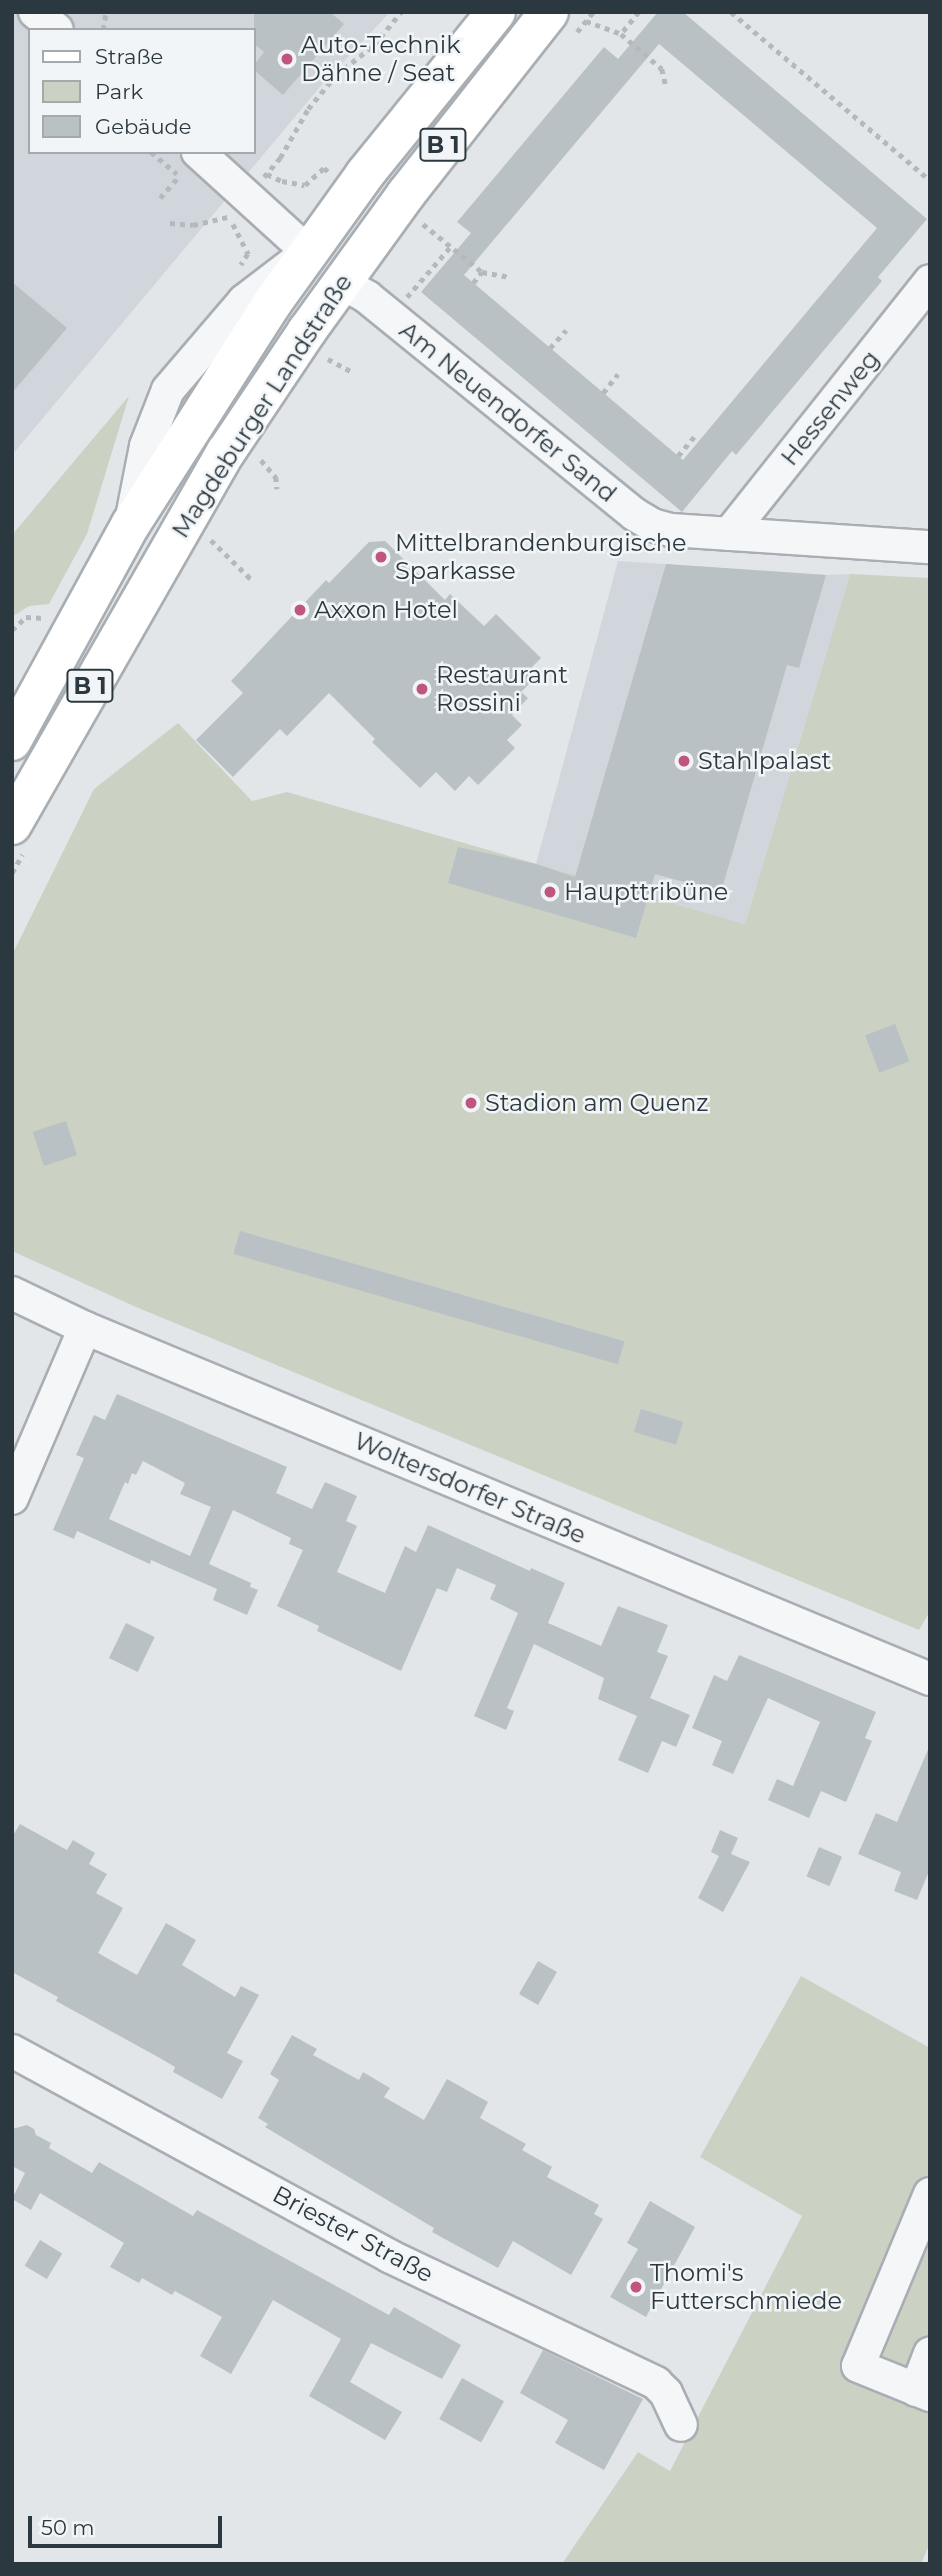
<!DOCTYPE html>
<meta charset="utf-8">
<style>
body{margin:0}
#map{position:relative;width:942px;height:2576px;overflow:hidden;background:#e2e6e9;font-family:Montserrat,sans-serif}
div>[style]{position:absolute}
.built>*{inset:0;background:#d0d6db}
.green>*{inset:0;background:#cbd2c4}
.building>*{inset:0;background:#bac1c5;transform-origin:0 0}
.path>*{height:4.5px;margin-top:-2.25px;transform-origin:0;background:repeating-linear-gradient(90deg,#b4b9bd 0 5px,transparent 0 10px)}
.roads{filter:drop-shadow(2px 0 #a8aeb3) drop-shadow(-2px 0 #a8aeb3) drop-shadow(0 2px #a8aeb3) drop-shadow(0 -2px #a8aeb3)}
.minor>*{height:32px;margin:-16px;padding:0 16px;transform-origin:16px;border-radius:16px;background:#f4f6f8}
.major>*{height:38px;margin:-19px;padding:0 19px;transform-origin:19px;border-radius:19px;background:#fff}
.dots>*{width:19px;height:19px;translate:-50% -50%;box-sizing:border-box;border:4px solid #f2f5f7;border-radius:50%}
span{translate:-50% -50%;white-space:nowrap;text-align:center;line-height:1.15;-webkit-text-stroke:5px #f2f5f7;paint-order:stroke}
.shield-label span{padding:2px 5px;background:#f2f5f7;border:2px solid;border-radius:5px;-webkit-text-stroke-width:0}
.shield-label{font-size:23px;color:#2c383f;font-weight:700}
.poi-label{font-size:24px;color:#2c383f}
.left{translate:0 -50%;text-align:left}
.street-label{font-size:24px;color:#2c383f}
.frame{position:absolute;inset:0;border:14px solid #2c383f;pointer-events:none}
.legend{position:absolute;left:28px;top:28px;width:228px;height:126px;box-sizing:border-box;background:#f2f5f7;border:2px solid #a3a9ad;margin:0;padding:9px 12px;list-style:none;font-size:21px;color:#2c383f}
.legend li{display:flex;align-items:center;gap:14px;height:35px}
.legend b{width:35px;border:2px solid #a3a9ad}
.scale{position:absolute;left:28px;top:2516px;width:194px;height:32px;box-sizing:border-box;border:4px solid #2c383f;border-top:0;padding-left:9px;font-size:21px;line-height:24px;white-space:nowrap;color:#2c383f;-webkit-text-stroke:5px #f2f5f7;paint-order:stroke}
</style>
<div id="map">
<div class="built">
<i style="clip-path:polygon(evenodd,12px 12px,390px 12px,319px 88px,12px 455px,12px 12px,30px 30px,254px 30px,254px 152px,30px 152px,30px 30px)"></i>
<i style="clip-path:polygon(618px 561px,826px 575px,850px 574px,745px 924px,536px 864px)"></i>
</div>
<div class="green">
<i style="clip-path:polygon(129px 396px,87px 534px,49px 604px,29px 606px,12px 617px,12px 535px)"></i>
<i style="clip-path:polygon(850px 574px,930px 578px,930px 1611px,919px 1630px,136px 1307px,12px 1251px,12px 955px,94px 789px,178px 723px,252px 801px,287px 792px,745px 924px)"></i>
<i style="clip-path:polygon(801px 1976px,930px 2048px,930px 2543px,921px 2564px,562px 2564px,638px 2452px,670px 2471px,802px 2216px,700px 2157px)"></i>
</div>
<div class="building">
<i style="clip-path:polygon(254px 12px,330px 12px,344px 24px,283px 95px,254px 70px,254px 65px,264px 52px,254px 44px)"></i>
<i style="clip-path:polygon(evenodd,658px 12px,683px 12px,927px 219px,878px 277px,882px 281px,736px 455px,732px 451px,682px 512px,421px 292px,471px 233px,457px 222px,604px 47px,618px 59px,658px 12px,659px 44px,877px 228px,683px 460px,464px 275px,659px 44px)"></i>
<i style="clip-path:polygon(12px 282px,67px 328px,12px 393px)"></i>
<i style="clip-path:polygon(385px 541px,445px 600px,450px 594px,484px 626px,496px 614px,541px 658px,529px 670px,536px 677px,521px 692px,528px 698px,512px 715px,522px 725px,507px 740px,515px 748px,478px 785px,469px 776px,455px 791px,436px 772px,420px 788px,372px 742px,375px 739px,329px 693px,287px 736px,280px 729px,233px 777px,196px 740px,243px 693px,231px 681px,326px 580px,329px 583px,369px 542px)"></i>
<i style="clip-path:polygon(666px 564px,826px 575px,799px 668px,787px 665px,721px 892px,655px 874px,636px 938px,448px 883px,458px 847px,536px 864px,575px 877px)"></i>
<i style="left:895px;top:1024px;width:40px;height:32px;rotate:69deg"></i>
<i style="left:66px;top:1121px;width:36px;height:35px;rotate:72deg"></i>
<i style="left:240px;top:1231px;width:400px;height:24px;rotate:16deg"></i>
<i style="clip-path:polygon(evenodd,117px 1394px,287px 1467px,276px 1493px,312px 1509px,325px 1482px,357px 1496px,346px 1521px,357px 1526px,337px 1572px,385px 1593px,405px 1546px,416px 1552px,428px 1525px,530px 1571px,531px 1568px,565px 1583px,548px 1623px,601px 1646px,618px 1606px,668px 1625px,657px 1652px,668px 1656px,650px 1698px,690px 1715px,676px 1747px,662px 1741px,648px 1773px,618px 1760px,637px 1716px,598px 1699px,604px 1678px,534px 1644px,507px 1708px,514px 1711px,506px 1730px,474px 1716px,518px 1613px,490px 1599px,496px 1585px,457px 1568px,447px 1592px,437px 1588px,401px 1671px,317px 1631px,319px 1626px,277px 1606px,303px 1550px,289px 1544px,291px 1538px,233px 1510px,209px 1564px,251px 1583px,250px 1587px,258px 1590px,247px 1615px,213px 1600px,217px 1589px,151px 1560px,150px 1564px,77px 1531px,74px 1539px,53px 1530px,84px 1458px,76px 1455px,94px 1415px,105px 1420px,117px 1394px,143px 1461px,185px 1483px,180px 1494px,211px 1507px,190px 1556px,109px 1519px,125px 1482px,128px 1484px,132px 1473px,136px 1475px,143px 1461px)"></i>
<i style="left:641px;top:1409px;width:44px;height:24px;rotate:17deg"></i>
<i style="left:126px;top:1623px;width:32px;height:39px;rotate:26deg"></i>
<i style="clip-path:polygon(739px 1655px,876px 1712px,865px 1738px,872px 1741px,846px 1802px,821px 1791px,809px 1818px,768px 1800px,777px 1779px,793px 1786px,820px 1722px,768px 1698px,733px 1774px,712px 1765px,722px 1741px,692px 1728px,714px 1675px,727px 1681px)"></i>
<i style="clip-path:polygon(930px 1745px,930px 1869px,917px 1900px,894px 1891px,901px 1872px,858px 1854px,876px 1813px,897px 1822px)"></i>
<i style="clip-path:polygon(20px 1824px,67px 1850px,73px 1840px,95px 1853px,89px 1864px,107px 1874px,96px 1893px,123px 1908px,98px 1953px,137px 1975px,166px 1923px,196px 1940px,182px 1965px,235px 1997px,241px 1986px,259px 1995px,227px 2053px,243px 2061px,222px 2099px,173px 2072px,175px 2067px,158px 2057px,56px 2001px,58px 1997px,12px 1972px,12px 1837px)"></i>
<i style="clip-path:polygon(720px 1830px,738px 1838px,731px 1854px,750px 1862px,723px 1912px,698px 1898px,719px 1856px,711px 1852px)"></i>
<i style="left:819px;top:1847px;width:25px;height:32px;rotate:23deg"></i>
<i style="left:538px;top:1961px;width:22px;height:38px;rotate:30deg"></i>
<i style="clip-path:polygon(292px 2035px,317px 2049px,313px 2055px,359px 2080px,363px 2072px,390px 2088px,384px 2097px,424px 2120px,447px 2079px,488px 2102px,480px 2118px,526px 2144px,522px 2150px,552px 2167px,547px 2177px,599px 2205px,594px 2214px,603px 2219px,571px 2275px,513px 2241px,498px 2268px,432px 2232px,434px 2228px,265px 2127px,268px 2124px,258px 2118px,279px 2080px,270px 2074px)"></i>
<i style="clip-path:polygon(27px 2125px,34px 2129px,36px 2135px,51px 2143px,49px 2148px,92px 2173px,99px 2162px,193px 2216px,197px 2210px,389px 2315px,394px 2307px,461px 2345px,442px 2379px,371px 2343px,350px 2382px,402px 2412px,385px 2440px,309px 2396px,341px 2339px,273px 2300px,231px 2374px,200px 2356px,222px 2317px,175px 2291px,172px 2295px,142px 2278px,139px 2283px,110px 2267px,124px 2243px,40px 2193px,31px 2210px,12px 2199px,25px 2173px,12px 2166px,12px 2129px)"></i>
<i style="clip-path:polygon(650px 2201px,695px 2227px,646px 2317px,610px 2297px,638px 2249px,627px 2243px)"></i>
<i style="left:40px;top:2240px;width:26px;height:30px;rotate:31deg"></i>
<i style="clip-path:polygon(543px 2350px,643px 2399px,604px 2470px,555px 2443px,568px 2420px,520px 2393px)"></i>
<i style="left:462px;top:2378px;width:48px;height:47px;rotate:29deg"></i>
</div>
<div class="path">
<i style="left:639px;top:12px;width:28px;rotate:129deg"></i>
<i style="left:621px;top:34px;width:54px;rotate:40.5deg"></i>
<i style="left:662px;top:69px;width:18px;rotate:77deg"></i>
<i style="left:731px;top:12px;width:260px;rotate:40.2deg"></i>
<i style="left:586px;top:21px;width:37px;rotate:20deg"></i>
<i style="left:103px;top:30px;width:18px;rotate:-81deg"></i>
<i style="left:577px;top:32px;width:26px;rotate:-51deg"></i>
<i style="left:151px;top:152px;width:34px;rotate:40deg"></i>
<i style="left:267px;top:174px;width:17px;rotate:25deg"></i>
<i style="left:282px;top:181px;width:23px;rotate:10deg"></i>
<i style="left:305px;top:185px;width:25px;rotate:-42deg"></i>
<i style="left:324px;top:168px;width:6px;rotate:39deg"></i>
<i style="left:264px;top:177px;width:25px;rotate:-50deg"></i>
<i style="left:280px;top:158px;width:56px;rotate:-60.3deg"></i>
<i style="left:308px;top:109px;width:44px;rotate:-50.5deg"></i>
<i style="left:336px;top:75px;width:48px;rotate:-38.3deg"></i>
<i style="left:374px;top:45px;width:43px;rotate:-50.7deg"></i>
<i style="left:160px;top:198px;width:29px;rotate:-49deg"></i>
<i style="left:170px;top:223px;width:23px;rotate:5deg"></i>
<i style="left:193px;top:225px;width:36px;rotate:-13deg"></i>
<i style="left:233px;top:224px;width:34px;rotate:63deg"></i>
<i style="left:248px;top:254px;width:13px;rotate:122deg"></i>
<i style="left:423px;top:224px;width:76px;rotate:39.1deg"></i>
<i style="left:482px;top:272px;width:29px;rotate:10deg"></i>
<i style="left:473px;top:283px;width:14px;rotate:-51deg"></i>
<i style="left:407px;top:297px;width:67px;rotate:-49.2deg"></i>
<i style="left:550px;top:348px;width:24px;rotate:-48deg"></i>
<i style="left:328px;top:359px;width:26px;rotate:28deg"></i>
<i style="left:603px;top:393px;width:24px;rotate:-52deg"></i>
<i style="left:678px;top:456px;width:25px;rotate:-50deg"></i>
<i style="left:261px;top:460px;width:23px;rotate:49deg"></i>
<i style="left:276px;top:477px;width:12px;rotate:85deg"></i>
<i style="left:211px;top:540px;width:59px;rotate:44.3deg"></i>
<i style="left:12px;top:630px;width:19px;rotate:-43deg"></i>
<i style="left:26px;top:617px;width:19px;rotate:3deg"></i>
<i style="left:12px;top:873px;width:21px;rotate:-61deg"></i>
</div>
<div class="roads">
<div class="minor">
<i style="left:35px;top:12px;width:28px;rotate:39deg"></i>
<i style="left:342px;top:283px;width:29px;rotate:29deg"></i>
<i style="left:367px;top:297px;width:344px;rotate:39.1deg"></i>
<i style="left:634px;top:514px;width:21px;rotate:31deg"></i>
<i style="left:652px;top:525px;width:20px;rotate:15deg"></i>
<i style="left:671px;top:530px;width:260px;rotate:3.8deg"></i>
<i style="left:132px;top:517px;width:72px;rotate:-78.8deg"></i>
<i style="left:146px;top:446px;width:60px;rotate:-68.6deg"></i>
<i style="left:168px;top:390px;width:117px;rotate:-49.5deg"></i>
<i style="left:244px;top:301px;width:81px;rotate:-37.4deg"></i>
<i style="left:308px;top:252px;width:149px;rotate:-137.7deg"></i>
<i style="left:729px;top:534px;width:323px;rotate:-51.5deg"></i>
<i style="left:12px;top:1293px;width:81px;rotate:25.6deg"></i>
<i style="left:85px;top:1328px;width:915px;rotate:22.56deg"></i>
<i style="left:12px;top:1498px;width:185px;rotate:-66.8deg"></i>
<i style="left:12px;top:2051px;width:429px;rotate:28.5deg"></i>
<i style="left:389px;top:2256px;width:296px;rotate:25.4deg"></i>
<i style="left:656px;top:2383px;width:14px;rotate:45deg"></i>
<i style="left:666px;top:2393px;width:35px;rotate:65deg"></i>
<i style="left:930px;top:2194px;width:186px;rotate:112.7deg"></i>
<i style="left:858px;top:2366px;width:78px;rotate:21.9deg"></i>
<i style="left:916px;top:2390px;width:39px;rotate:-69deg"></i>
</div>
<div class="major">
<i style="left:12px;top:741px;width:247px;rotate:-61.3deg"></i>
<i style="left:131px;top:524px;width:260px;rotate:-57.4deg"></i>
<i style="left:271px;top:305px;width:161px;rotate:-54.3deg"></i>
<i style="left:365px;top:174px;width:208px;rotate:-51deg"></i>
<i style="left:12px;top:825px;width:430px;rotate:-60.2deg"></i>
<i style="left:226px;top:452px;width:146px;rotate:-56.2deg"></i>
<i style="left:307px;top:331px;width:169px;rotate:-54.1deg"></i>
<i style="left:406px;top:194px;width:231px;rotate:-51.8deg"></i>
</div>
</div>
<div class="dots">
<i style="left:287px;top:59px;background:#c0557e"></i>
<i style="left:381px;top:557px;background:#c0557e"></i>
<i style="left:300px;top:610px;background:#c0557e"></i>
<i style="left:422px;top:689px;background:#c0557e"></i>
<i style="left:684px;top:761px;background:#c0557e"></i>
<i style="left:550px;top:892px;background:#c0557e"></i>
<i style="left:471px;top:1103px;background:#c0557e"></i>
<i style="left:636px;top:2287px;background:#c0557e"></i>
</div>
<div class="shield-label">
<span style="left:443px;top:145px">B 1</span>
<span style="left:90px;top:686px">B 1</span>
</div>
<div class="poi-label">
<span class="left" style="left:301px;top:59px">Auto-Technik<br>Dähne / Seat</span>
<span class="left" style="left:395px;top:557px">Mittelbrandenburgische<br>Sparkasse</span>
<span class="left" style="left:314px;top:610px">Axxon Hotel</span>
<span class="left" style="left:436px;top:689px">Restaurant<br>Rossini</span>
<span class="left" style="left:698px;top:761px">Stahlpalast</span>
<span class="left" style="left:564px;top:892px">Haupttribüne</span>
<span class="left" style="left:485px;top:1103px">Stadion am Quenz</span>
<span class="left" style="left:650px;top:2287px">Thomi's<br>Futterschmiede</span>
</div>
<div class="street-label">
<span style="left:262px;top:406px;rotate:-57deg">Magdeburger Landstraße</span>
<span style="left:830px;top:408px;rotate:-51deg">Hessenweg</span>
<span style="left:508px;top:412px;rotate:39deg">Am Neuendorfer Sand</span>
<span style="left:470px;top:1488px;rotate:23deg">Woltersdorfer Straße</span>
<span style="left:353px;top:2234px;rotate:28deg">Briester Straße</span>
</div>
<div class="frame"></div>
<ul class="legend">
<li><b style="height:9px;background:#fff"></b>Straße</li>
<li><b style="height:19px;background:#cbd2c4"></b>Park</li>
<li><b style="height:19px;background:#bac1c5"></b>Gebäude</li>
</ul>
<div class="scale">50 m</div>
</div>
